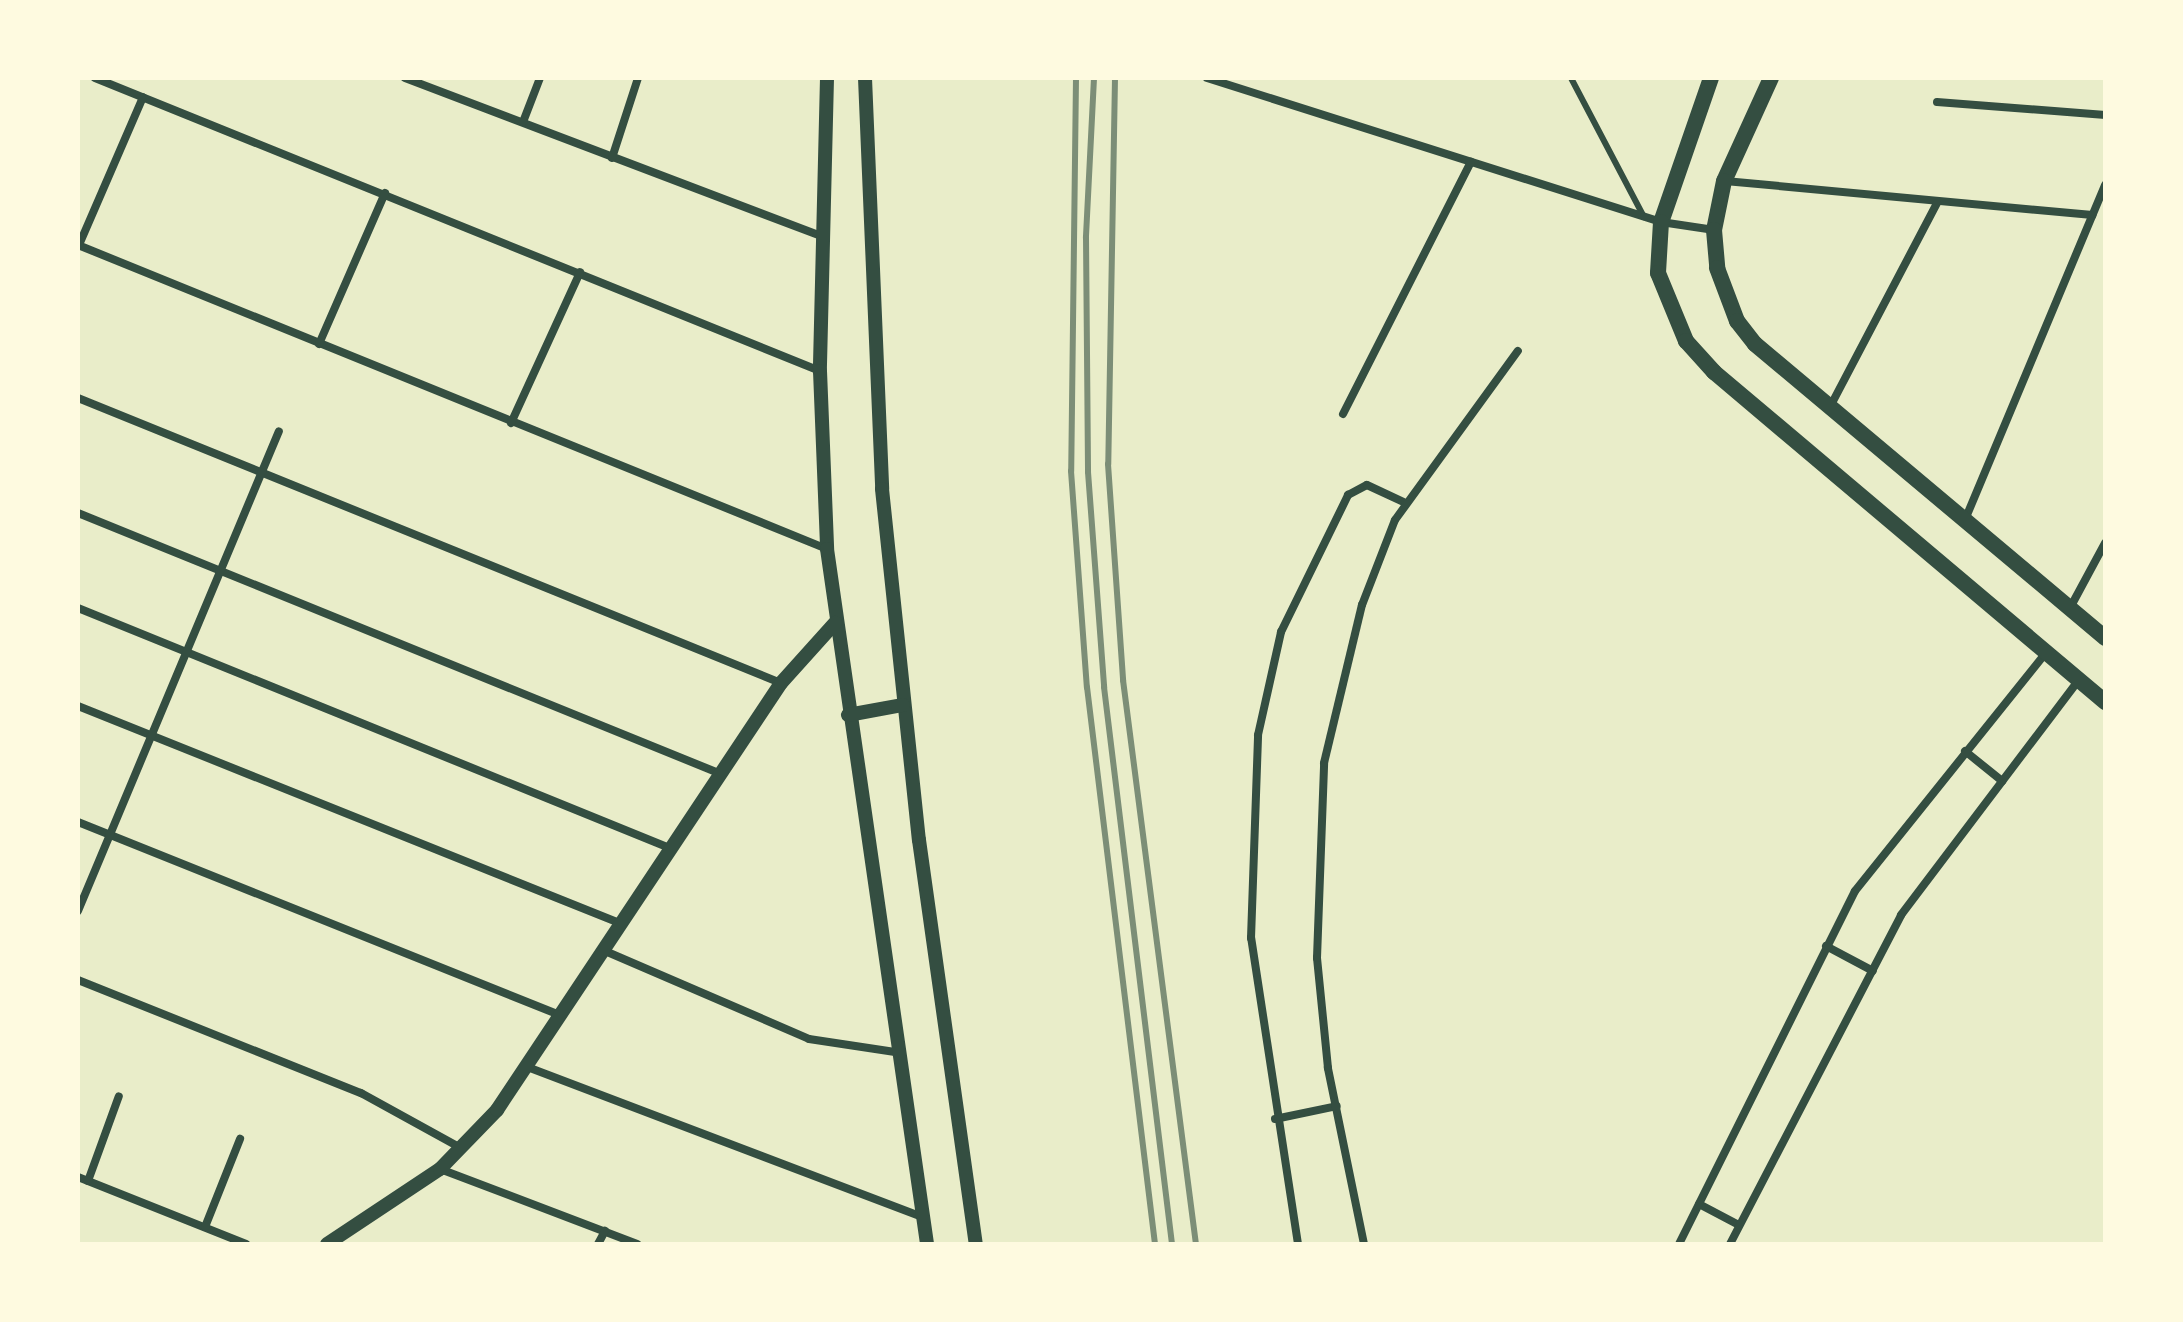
<!DOCTYPE html>
<style>
body{margin:0}
#map{position:relative;width:2183px;height:1322px;overflow:hidden;background:#e9edc9;font-family:"Alegreya Sans",sans-serif}
div>[style]{position:absolute}
.service>*{height:6px;margin:-3px;padding:0 3px;transform-origin:3px;border-radius:3px;background:#344e41}
.minor>*{height:8px;margin:-4px;padding:0 4px;transform-origin:4px;border-radius:4px;background:#344e41}
.tertiary>*{height:14px;margin:-7px;padding:0 7px;transform-origin:7px;border-radius:7px;background:#344e41}
.secondary>*{height:16px;margin:-8px;padding:0 8px;transform-origin:8px;border-radius:8px;background:#344e41}
.rail>*{height:6px;margin:-3px;padding:0 3px;transform-origin:3px;border-radius:3px;background:#7c8e77}
span{translate:-50% -50%;white-space:nowrap;text-align:center;line-height:1.15;-webkit-text-stroke:7px #fefae0;paint-order:stroke}
.frame{position:absolute;inset:0;border:80px solid #fefae0;pointer-events:none}
</style>
<div id="map">
<div class="service">
<i style="left:1571px;top:78px;width:157px;rotate:62.3deg"></i>
</div>
<div class="minor">
<i style="left:95px;top:78px;width:782px;rotate:22.01deg"></i>
<i style="left:405px;top:78px;width:448px;rotate:20.8deg"></i>
<i style="left:1207px;top:78px;width:476px;rotate:17.6deg"></i>
<i style="left:1661px;top:222px;width:54px;rotate:8.6deg"></i>
<i style="left:1937px;top:102px;width:169px;rotate:4.4deg"></i>
<i style="left:523px;top:122px;width:47px;rotate:-68.9deg"></i>
<i style="left:612px;top:158px;width:84px;rotate:-72deg"></i>
<i style="left:1725px;top:181px;width:369px;rotate:5.3deg"></i>
<i style="left:78px;top:245px;width:808px;rotate:22.09deg"></i>
<i style="left:79px;top:245px;width:161px;rotate:-66.6deg"></i>
<i style="left:319px;top:344px;width:165px;rotate:-66.4deg"></i>
<i style="left:78px;top:398px;width:759px;rotate:22.07deg"></i>
<i style="left:1831px;top:405px;width:228px;rotate:-62.3deg"></i>
<i style="left:1343px;top:414px;width:283px;rotate:-63.1deg"></i>
<i style="left:511px;top:423px;width:166px;rotate:-65.4deg"></i>
<i style="left:78px;top:513px;width:694px;rotate:22.09deg"></i>
<i style="left:1967px;top:515px;width:358px;rotate:-67.3deg"></i>
<i style="left:78px;top:608px;width:641px;rotate:22.08deg"></i>
<i style="left:2070px;top:608px;width:74px;rotate:-61.7deg"></i>
<i style="left:78px;top:706px;width:586px;rotate:21.84deg"></i>
<i style="left:1965px;top:751px;width:48px;rotate:39deg"></i>
<i style="left:78px;top:822px;width:521px;rotate:21.84deg"></i>
<i style="left:78px;top:911px;width:520px;rotate:-67.28deg"></i>
<i style="left:1826px;top:946px;width:53px;rotate:28deg"></i>
<i style="left:605px;top:951px;width:222px;rotate:23.3deg"></i>
<i style="left:809px;top:1039px;width:87px;rotate:8.6deg"></i>
<i style="left:78px;top:980px;width:305px;rotate:21.8deg"></i>
<i style="left:361px;top:1093px;width:114px;rotate:28.8deg"></i>
<i style="left:530px;top:1068px;width:419px;rotate:20.8deg"></i>
<i style="left:1275px;top:1119px;width:63px;rotate:-11.8deg"></i>
<i style="left:440px;top:1169px;width:211px;rotate:20.8deg"></i>
<i style="left:78px;top:1177px;width:181px;rotate:21.7deg"></i>
<i style="left:88px;top:1181px;width:90px;rotate:-70deg"></i>
<i style="left:1699px;top:1204px;width:45px;rotate:27.7deg"></i>
<i style="left:205px;top:1227px;width:95px;rotate:-68.3deg"></i>
<i style="left:598px;top:1244px;width:15px;rotate:-62deg"></i>
<i style="left:1298px;top:1244px;width:310px;rotate:-98.7deg"></i>
<i style="left:1251px;top:938px;width:203px;rotate:-88deg"></i>
<i style="left:1258px;top:735px;width:106px;rotate:-77.4deg"></i>
<i style="left:1281px;top:632px;width:153px;rotate:-63.9deg"></i>
<i style="left:1348px;top:495px;width:21px;rotate:-28deg"></i>
<i style="left:1367px;top:485px;width:40px;rotate:25deg"></i>
<i style="left:1364px;top:1244px;width:180px;rotate:-101.6deg"></i>
<i style="left:1328px;top:1068px;width:111px;rotate:-95.7deg"></i>
<i style="left:1317px;top:958px;width:195px;rotate:-87.9deg"></i>
<i style="left:1324px;top:763px;width:163px;rotate:-76.5deg"></i>
<i style="left:1362px;top:605px;width:91px;rotate:-68.8deg"></i>
<i style="left:1395px;top:520px;width:209px;rotate:-54deg"></i>
<i style="left:1679px;top:1244px;width:394px;rotate:-63.5deg"></i>
<i style="left:1855px;top:891px;width:305px;rotate:-51.3deg"></i>
<i style="left:1730px;top:1244px;width:371px;rotate:-62.5deg"></i>
<i style="left:1901px;top:915px;width:295px;rotate:-52.9deg"></i>
</div>
<div class="tertiary">
<i style="left:827px;top:78px;width:293px;rotate:91.4deg"></i>
<i style="left:820px;top:371px;width:178px;rotate:87.7deg"></i>
<i style="left:827px;top:549px;width:702px;rotate:81.81deg"></i>
<i style="left:865px;top:78px;width:411px;rotate:87.6deg"></i>
<i style="left:882px;top:489px;width:353px;rotate:84deg"></i>
<i style="left:919px;top:840px;width:408px;rotate:82deg"></i>
<i style="left:848px;top:715px;width:56px;rotate:-10.3deg"></i>
<i style="left:327px;top:1244px;width:136px;rotate:-33.6deg"></i>
<i style="left:440px;top:1169px;width:82px;rotate:-46deg"></i>
<i style="left:497px;top:1110px;width:513px;rotate:-56.37deg"></i>
<i style="left:781px;top:683px;width:81px;rotate:-48deg"></i>
</div>
<div class="secondary">
<i style="left:1711px;top:78px;width:152px;rotate:109.1deg"></i>
<i style="left:1661px;top:222px;width:51px;rotate:93.4deg"></i>
<i style="left:1658px;top:273px;width:74px;rotate:67.6deg"></i>
<i style="left:1686px;top:341px;width:42px;rotate:47.9deg"></i>
<i style="left:1714px;top:372px;width:512px;rotate:40.16deg"></i>
<i style="left:1771px;top:78px;width:113px;rotate:114.5deg"></i>
<i style="left:1724px;top:181px;width:50px;rotate:101.5deg"></i>
<i style="left:1714px;top:230px;width:38px;rotate:85deg"></i>
<i style="left:1717px;top:268px;width:57px;rotate:69.3deg"></i>
<i style="left:1737px;top:321px;width:29px;rotate:52deg"></i>
<i style="left:1755px;top:344px;width:457px;rotate:40deg"></i>
</div>
<div class="rail">
<i style="left:1076px;top:78px;width:393px;rotate:90.7deg"></i>
<i style="left:1071px;top:471px;width:217px;rotate:85.8deg"></i>
<i style="left:1087px;top:687px;width:561px;rotate:83.04deg"></i>
<i style="left:1094px;top:78px;width:160px;rotate:92.9deg"></i>
<i style="left:1086px;top:238px;width:234px;rotate:89.5deg"></i>
<i style="left:1088px;top:472px;width:216px;rotate:85.7deg"></i>
<i style="left:1104px;top:687px;width:561px;rotate:83.04deg"></i>
<i style="left:1115px;top:78px;width:386px;rotate:91deg"></i>
<i style="left:1108px;top:464px;width:217px;rotate:86deg"></i>
<i style="left:1123px;top:680px;width:569px;rotate:82.63deg"></i>
</div>
<div class="frame"></div>
</div>
